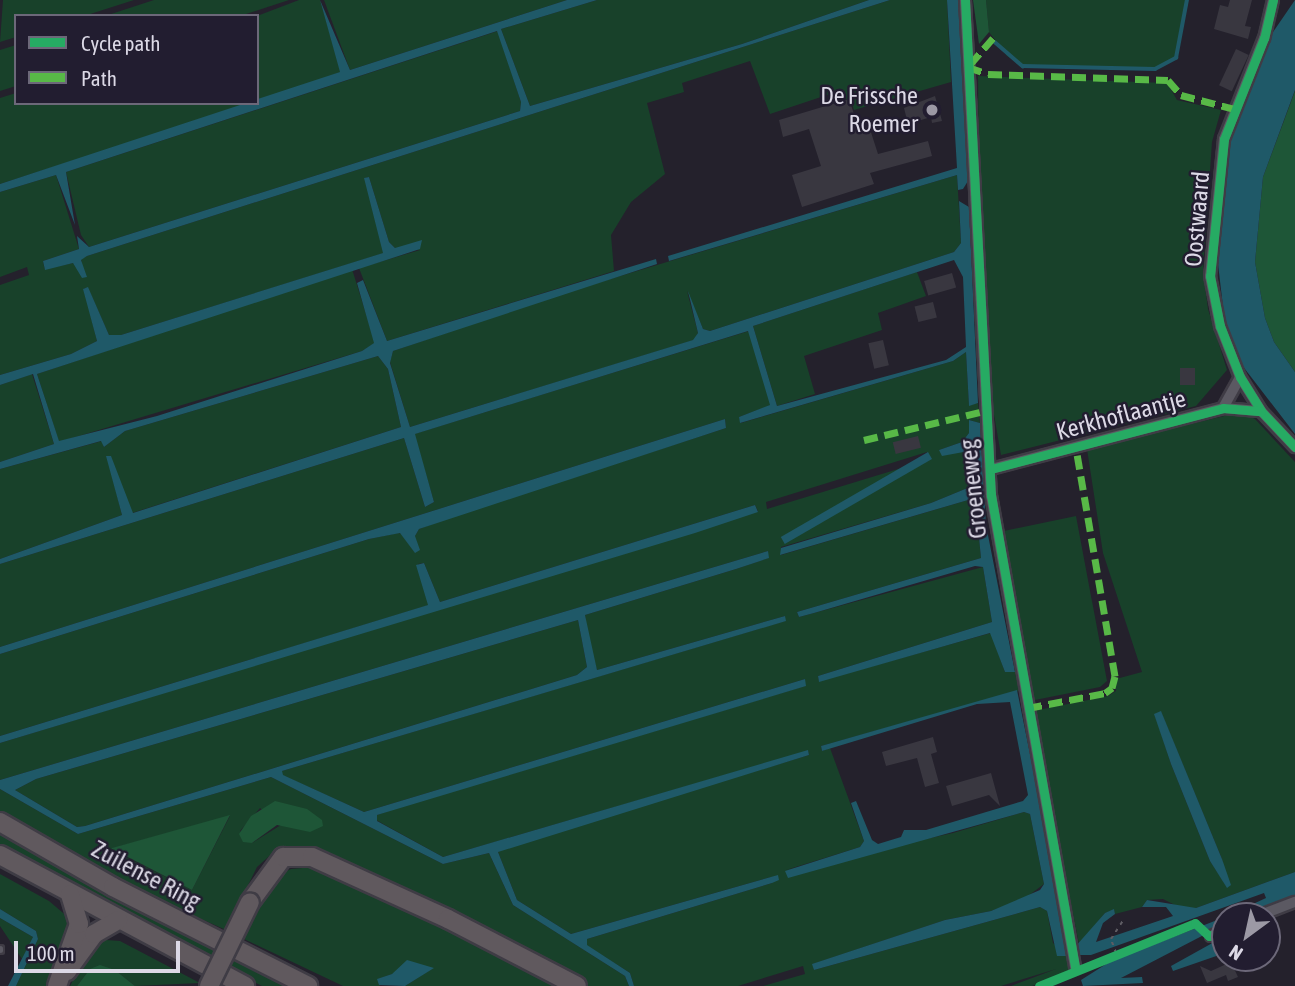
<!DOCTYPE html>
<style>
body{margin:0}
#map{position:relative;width:1295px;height:986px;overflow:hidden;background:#24212c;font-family:"Asap Condensed",sans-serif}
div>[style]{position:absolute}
.green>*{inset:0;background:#18412a}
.forest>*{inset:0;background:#1e5637}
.water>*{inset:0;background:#1f5968;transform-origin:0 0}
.stream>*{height:3.5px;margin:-1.75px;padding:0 1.75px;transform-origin:1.75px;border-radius:1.75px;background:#1f5968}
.building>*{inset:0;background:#393740;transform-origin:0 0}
.path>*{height:2px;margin-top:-1px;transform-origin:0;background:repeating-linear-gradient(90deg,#5e5c63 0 3.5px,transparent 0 8.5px)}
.roads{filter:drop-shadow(2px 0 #3f3c45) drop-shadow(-2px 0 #3f3c45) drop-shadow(0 2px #3f3c45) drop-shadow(0 -2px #3f3c45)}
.service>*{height:5px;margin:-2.5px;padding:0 2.5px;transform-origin:2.5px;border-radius:2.5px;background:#5b5962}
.minor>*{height:10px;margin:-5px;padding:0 5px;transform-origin:5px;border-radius:5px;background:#5b5962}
.primary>*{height:18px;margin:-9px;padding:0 9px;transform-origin:9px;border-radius:9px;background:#60595e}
.bridges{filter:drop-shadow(2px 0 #3f3c45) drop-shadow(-2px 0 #3f3c45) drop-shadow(0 2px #3f3c45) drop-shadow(0 -2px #3f3c45)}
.primary-bridge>*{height:18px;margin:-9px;padding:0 9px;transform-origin:9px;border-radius:9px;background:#60595e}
.quiet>*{height:7px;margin-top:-3.5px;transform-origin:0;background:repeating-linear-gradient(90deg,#58b947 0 14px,transparent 0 21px)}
.cycleway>*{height:9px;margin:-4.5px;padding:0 4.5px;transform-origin:4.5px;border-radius:4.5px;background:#26ab63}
.dots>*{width:19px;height:19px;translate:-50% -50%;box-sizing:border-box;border:4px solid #221d30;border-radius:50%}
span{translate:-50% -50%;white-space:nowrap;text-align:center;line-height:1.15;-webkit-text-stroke:5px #221d30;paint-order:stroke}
.poi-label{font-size:24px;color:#dcd9e6}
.right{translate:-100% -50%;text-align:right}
.street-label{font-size:24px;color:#dcd9e6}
.legend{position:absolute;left:14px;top:14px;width:245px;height:91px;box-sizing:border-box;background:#221d30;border:2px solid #6c6879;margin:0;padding:9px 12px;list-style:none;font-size:21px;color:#dcd9e6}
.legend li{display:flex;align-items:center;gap:14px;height:35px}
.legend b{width:35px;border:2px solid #6c6879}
.north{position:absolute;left:1211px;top:902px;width:70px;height:70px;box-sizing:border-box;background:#221d30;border:2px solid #6c6879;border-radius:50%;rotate:213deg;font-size:19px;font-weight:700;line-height:28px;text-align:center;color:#dcd9e6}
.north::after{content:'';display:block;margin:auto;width:24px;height:32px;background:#9c99a5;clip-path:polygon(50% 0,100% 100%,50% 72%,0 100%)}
.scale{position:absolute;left:14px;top:941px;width:166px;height:32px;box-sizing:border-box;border:4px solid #dcd9e6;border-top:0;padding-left:9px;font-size:21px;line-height:24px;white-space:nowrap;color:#dcd9e6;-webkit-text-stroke:5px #221d30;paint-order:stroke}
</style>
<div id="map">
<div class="green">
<i style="clip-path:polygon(3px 0,134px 0,84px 16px,16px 16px,16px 37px,0 42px)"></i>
<i style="clip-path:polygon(154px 0,289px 0,240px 16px,105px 16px)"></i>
<i style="clip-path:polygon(299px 0,320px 0,341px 72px,257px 102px,257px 16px)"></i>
<i style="clip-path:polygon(324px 0,567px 0,350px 70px)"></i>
<i style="clip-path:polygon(597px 0,869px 0,742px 44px,530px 106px,501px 29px)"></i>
<i style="clip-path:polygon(890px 0,947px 0,951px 82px,854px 110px,850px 98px,833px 103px,830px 94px,770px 114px,750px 61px,682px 83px,684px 92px,647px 103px,665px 174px,631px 202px,611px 235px,614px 271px,387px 341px,359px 268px,420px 250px,395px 248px,389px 242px,369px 177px,365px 178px,384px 253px,121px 335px,109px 335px,88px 288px,84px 288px,97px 341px,71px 354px,0 375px,0 285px,29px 275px,27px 267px,0 277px,0 192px,56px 175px,79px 249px,43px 261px,44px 266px,45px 269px,73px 263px,84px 277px,81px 259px,87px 256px)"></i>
<i style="clip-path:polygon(986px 0,1187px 0,1176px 58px,1155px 69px,1023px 66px,1007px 56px,989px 32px)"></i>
<i style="clip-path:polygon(498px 31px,521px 102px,520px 111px,89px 247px,81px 235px,66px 172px)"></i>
<i style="clip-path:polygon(16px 45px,16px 86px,0 91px,0 50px)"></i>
<i style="clip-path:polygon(978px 76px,1167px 83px,1177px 100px,1221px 110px,1212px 142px,1203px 271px,1208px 309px,1227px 370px,1196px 406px,1001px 455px,993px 409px,979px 190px)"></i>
<i style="clip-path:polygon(16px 93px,16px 103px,254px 103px,0 184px,0 98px)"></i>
<i style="clip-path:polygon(957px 175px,961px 243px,954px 252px,710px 331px,703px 329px,687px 291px,698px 333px,694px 340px,410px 427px,390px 362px,393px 351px,567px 292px)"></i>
<i style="clip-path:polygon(352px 269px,375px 343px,362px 351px,59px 442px,37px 374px)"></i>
<i style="clip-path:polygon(917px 272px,926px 296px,878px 313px,882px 330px,804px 356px,815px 394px,777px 406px,753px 326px)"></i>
<i style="clip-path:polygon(evenodd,749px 331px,771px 405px,739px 417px,741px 423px,953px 361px,966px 352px,969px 405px,978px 403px,980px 423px,969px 420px,969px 433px,962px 442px,939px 450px,969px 451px,970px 487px,931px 503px,781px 547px,781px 555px,975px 498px,981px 558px,797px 612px,799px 617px,814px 613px,983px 567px,992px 622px,818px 676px,819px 681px,991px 633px,1005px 672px,1015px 672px,1019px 691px,821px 746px,822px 751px,830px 748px,864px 841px,860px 847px,786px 870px,953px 833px,1024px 812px,1030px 814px,1044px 884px,1024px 899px,991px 911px,945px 920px,813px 964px,814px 970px,1040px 907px,1047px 911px,1053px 943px,1071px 956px,1068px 973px,1032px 986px,1011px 986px,1056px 969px,1001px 986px,763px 986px,805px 974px,803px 966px,738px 986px,634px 986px,630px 973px,586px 945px,587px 939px,772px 883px,771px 877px,571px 934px,517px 900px,498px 852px,503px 847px,809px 755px,808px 751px,443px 857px,376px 820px,377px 815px,394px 809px,805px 686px,805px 679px,364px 812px,282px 775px,282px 771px,785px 621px,785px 616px,597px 670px,589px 645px,585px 615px,736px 569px,768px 558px,768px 551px,0 780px,0 743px,758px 511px,755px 505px,440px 602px,424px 563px,418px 564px,429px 605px,0 736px,0 654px,369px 539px,398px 533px,415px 536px,419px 529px,454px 516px,726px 428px,725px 419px,0 647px,0 564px,404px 438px,425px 507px,434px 502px,414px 434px,749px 331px,927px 452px,931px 459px,767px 509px,766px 502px,927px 452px)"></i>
<i style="clip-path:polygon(378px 356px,388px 369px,401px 427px,132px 513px,107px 456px,122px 515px,0 559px,0 469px,102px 441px,104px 447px,125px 431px)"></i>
<i style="clip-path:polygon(32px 374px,54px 444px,0 462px,0 385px)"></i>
<i style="clip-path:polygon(evenodd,1241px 412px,1255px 419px,1295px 462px,1295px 872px,1196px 908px,1185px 910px,1163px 899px,1147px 900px,1142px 907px,1115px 914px,1114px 910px,1105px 913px,1079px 944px,1033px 711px,1108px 696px,1116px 691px,1116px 679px,1142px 672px,1103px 553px,1087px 449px,1241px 412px,1161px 712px,1222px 859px,1227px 887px,1210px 861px,1171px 764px,1155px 715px,1161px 712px)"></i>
<i style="clip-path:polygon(1076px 516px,1107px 681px,1100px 687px,1030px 701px,999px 532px)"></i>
<i style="clip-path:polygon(578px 620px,587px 667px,577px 675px,85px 826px,77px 827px,15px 790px,36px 779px)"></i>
<i style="clip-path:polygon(evenodd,271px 777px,443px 864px,489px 853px,513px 905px,625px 976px,629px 986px,588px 986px,564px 969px,300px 846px,276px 850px,257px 867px,226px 930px,145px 894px,0 812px,0 789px,78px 834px,271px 777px,260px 808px,281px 825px,252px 843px,240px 831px,260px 808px,271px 777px,230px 816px,192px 890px,112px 850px,113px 848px,230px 816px)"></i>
<i style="clip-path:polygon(0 826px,215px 951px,211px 959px,0 845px)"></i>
<i style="clip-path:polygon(314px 867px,430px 922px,558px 986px,405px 986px,433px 968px,392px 974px,378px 979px,380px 986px,343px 986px,244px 939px,276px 876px,291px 869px)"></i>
<i style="clip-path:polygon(0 874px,49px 901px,69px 918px,70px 937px,47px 986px,16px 986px,38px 939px,36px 931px,0 909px)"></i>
<i style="clip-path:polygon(0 918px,33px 937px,22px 959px,0 926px)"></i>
<i style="clip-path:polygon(106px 940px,120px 941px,200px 983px,135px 986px,115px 970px,90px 969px,77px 986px,70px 986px,89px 950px)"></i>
<i style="clip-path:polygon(233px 959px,287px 986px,262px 986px,229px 969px)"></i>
</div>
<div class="forest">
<i style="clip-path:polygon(973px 0,986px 0,989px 32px,979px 44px)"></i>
<i style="clip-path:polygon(1295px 91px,1295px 372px,1274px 342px,1265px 318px,1255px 262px,1263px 177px)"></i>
<i style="clip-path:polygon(275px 801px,307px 809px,322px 820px,323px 826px,310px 832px,277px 825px,252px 843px,243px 842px,239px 834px,251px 816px)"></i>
<i style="clip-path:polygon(230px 815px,192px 890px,112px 849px,112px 848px)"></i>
<i style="clip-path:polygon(100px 965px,115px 970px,135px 986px,77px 986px,90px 969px)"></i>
</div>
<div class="water">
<i style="clip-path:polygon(320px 0,350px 70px,567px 0,597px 0,501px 29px,530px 106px,742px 44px,869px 0,890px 0,87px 256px,81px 260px,87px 277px,82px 278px,73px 263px,45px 270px,43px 261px,79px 249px,77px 236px,89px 247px,520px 111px,521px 102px,497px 31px,66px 172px,75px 225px,56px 175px,0 192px,0 184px,340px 72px)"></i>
<i style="clip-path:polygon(947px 0,960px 0,968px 181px,963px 189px,958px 190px,957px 175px,669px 261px,668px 256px,957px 168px)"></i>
<i style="clip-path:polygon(1295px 0,1295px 90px,1263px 177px,1255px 262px,1265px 318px,1274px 342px,1295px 372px,1295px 434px,1238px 360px,1224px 315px,1218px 264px,1227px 157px,1235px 124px,1271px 35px)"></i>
<i style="clip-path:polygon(evenodd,369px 177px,389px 242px,395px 248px,422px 240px,420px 249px,37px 374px,59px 441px,157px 416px,362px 351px,374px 343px,357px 283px,363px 280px,387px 341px,656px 259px,657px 264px,393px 351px,390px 363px,410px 427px,693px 340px,698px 333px,688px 291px,703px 329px,710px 331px,954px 252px,961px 243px,959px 201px,969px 207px,978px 403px,969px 406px,966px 352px,953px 361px,740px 423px,739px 417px,770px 405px,748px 331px,415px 434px,434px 502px,425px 507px,404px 438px,0 564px,0 559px,122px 515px,106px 456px,111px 456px,133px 513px,401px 427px,388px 369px,378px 356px,125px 431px,104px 447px,101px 441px,0 469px,0 462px,54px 444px,33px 374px,0 385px,0 375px,71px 354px,97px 341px,83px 289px,88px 287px,109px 335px,121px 335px,383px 253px,364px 178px,369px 177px,954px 260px,963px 277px,966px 347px,946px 360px,777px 406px,753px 326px,954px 260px)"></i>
<i style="clip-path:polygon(725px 419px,726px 428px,419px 529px,415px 536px,420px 550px,415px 553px,400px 533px,369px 539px,0 654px,0 647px)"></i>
<i style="clip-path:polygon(969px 420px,980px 423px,986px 525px,1015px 672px,1005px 672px,990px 633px,819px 682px,818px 676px,992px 622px,983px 567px,975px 566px,814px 613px,799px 617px,797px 612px,981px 558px,975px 498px,780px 555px,781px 548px,931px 503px,970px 487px,969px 451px,942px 456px,939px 450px,962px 442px,969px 433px)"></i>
<i style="left:928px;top:452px;width:8px;height:170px;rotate:60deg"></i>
<i style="clip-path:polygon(755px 505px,758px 512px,695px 533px,0 743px,0 736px,428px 605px,416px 565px,424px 563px,440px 602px)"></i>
<i style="clip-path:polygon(evenodd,768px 551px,769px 558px,736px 569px,585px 615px,597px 670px,785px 616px,786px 621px,282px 771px,283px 775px,364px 812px,805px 679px,806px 686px,377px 815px,377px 821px,443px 857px,808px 750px,809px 755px,498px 852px,517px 900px,571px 934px,778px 875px,779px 880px,772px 883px,587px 939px,587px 945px,630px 973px,634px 986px,629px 986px,625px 976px,513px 905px,489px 853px,443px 864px,271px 777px,78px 834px,0 789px,0 780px,768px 551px,578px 620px,587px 667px,577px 675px,85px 826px,77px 827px,15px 790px,36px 779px,578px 620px)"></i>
<i style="clip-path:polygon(1017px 690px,1071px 956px,1057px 956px,1047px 911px,1040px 907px,814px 970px,812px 964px,945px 920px,991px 911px,1040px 890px,1044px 884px,1030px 814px,1024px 812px,788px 878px,785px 871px,860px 847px,864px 841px,851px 803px,856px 801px,872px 840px,878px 844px,901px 837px,904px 830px,926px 830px,1023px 801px,1028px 795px,1010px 702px,977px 704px,822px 751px,821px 746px)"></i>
<i style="clip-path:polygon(1161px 711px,1222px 859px,1231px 885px,1227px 888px,1210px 861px,1171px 764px,1154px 714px)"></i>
<i style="clip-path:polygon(1295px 872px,1295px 895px,1267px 908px,1227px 916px,1266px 898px,1264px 893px,1091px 955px,1078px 955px,1075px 947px,1105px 913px,1114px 909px,1115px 914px,1103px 923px,1096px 942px,1173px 916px,1166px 907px,1142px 907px,1147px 900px,1196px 908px)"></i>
<i style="clip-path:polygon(0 909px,36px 931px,38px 939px,16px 986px,8px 986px,33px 937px,0 918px)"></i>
<i style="clip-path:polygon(1225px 917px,1225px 924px,1121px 978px,1142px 977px,1143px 983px,1083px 986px,1081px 980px,1111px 961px)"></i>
<i style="clip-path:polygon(1225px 936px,1225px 953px,1173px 971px,1171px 966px)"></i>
<i style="clip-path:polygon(407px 960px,434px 968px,405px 986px,379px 985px,377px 979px,392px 974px)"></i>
</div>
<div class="stream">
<i style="left:970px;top:0;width:39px;rotate:87deg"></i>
<i style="left:995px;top:42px;width:37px;rotate:41deg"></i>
<i style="left:1023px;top:66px;width:132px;rotate:1.3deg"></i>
<i style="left:1155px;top:69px;width:24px;rotate:-28deg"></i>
<i style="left:1176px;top:58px;width:59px;rotate:-79.3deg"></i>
</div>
<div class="building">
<i style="clip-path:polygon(1230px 0,1252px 0,1245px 26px,1251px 27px,1248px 39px,1214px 29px,1220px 5px,1228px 7px)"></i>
<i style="left:1236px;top:49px;width:14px;height:40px;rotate:25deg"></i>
<i style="clip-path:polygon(935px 96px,942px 121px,932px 123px,931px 117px,908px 124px,904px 108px)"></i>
<i style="clip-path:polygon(849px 99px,857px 123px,867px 120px,878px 154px,928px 141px,932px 156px,870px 173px,874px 184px,802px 207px,792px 175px,821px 166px,809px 129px,783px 137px,779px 120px)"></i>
<i style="left:952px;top:273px;width:15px;height:29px;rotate:74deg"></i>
<i style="left:933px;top:302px;width:16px;height:19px;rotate:76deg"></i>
<i style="left:883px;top:340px;width:26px;height:15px;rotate:77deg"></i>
<i style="left:1180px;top:368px;width:15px;height:17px"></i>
<i style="left:918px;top:436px;width:12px;height:26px;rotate:76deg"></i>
<i style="clip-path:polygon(933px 737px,937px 752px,931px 754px,939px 783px,925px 787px,917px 758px,886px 766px,882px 752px)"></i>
<i style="clip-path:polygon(991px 773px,1000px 806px,989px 795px,952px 806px,946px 786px)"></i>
<i style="clip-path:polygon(1231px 962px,1238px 977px,1228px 981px,1226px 975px,1207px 983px,1200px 966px,1211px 971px)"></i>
</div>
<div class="path">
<i style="left:1116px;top:953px;width:15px;rotate:-110deg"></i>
<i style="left:1111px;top:939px;width:24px;rotate:-57deg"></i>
</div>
<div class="roads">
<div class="service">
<i style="left:0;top:948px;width:2px;rotate:90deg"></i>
</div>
<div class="minor">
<i style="left:965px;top:0;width:496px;rotate:87deg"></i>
<i style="left:991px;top:495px;width:480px;rotate:79.9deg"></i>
<i style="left:1273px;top:0;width:39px;rotate:103deg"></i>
<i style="left:1264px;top:38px;width:109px;rotate:111.6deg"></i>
<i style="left:1224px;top:139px;width:138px;rotate:95.8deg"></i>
<i style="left:1210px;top:276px;width:51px;rotate:78.7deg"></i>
<i style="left:1220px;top:326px;width:55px;rotate:68.6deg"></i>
<i style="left:1240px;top:377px;width:40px;rotate:58deg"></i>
<i style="left:1261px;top:411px;width:50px;rotate:46.6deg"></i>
<i style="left:1223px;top:408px;width:35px;rotate:-61deg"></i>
<i style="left:991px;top:469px;width:240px;rotate:-14.7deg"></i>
<i style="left:1223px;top:408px;width:38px;rotate:5deg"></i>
<i style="left:1258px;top:916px;width:40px;rotate:-21deg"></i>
<i style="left:1211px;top:936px;width:15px;rotate:-23deg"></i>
</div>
<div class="primary">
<i style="left:0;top:822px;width:130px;rotate:29.9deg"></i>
<i style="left:113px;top:887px;width:219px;rotate:26.9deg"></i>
<i style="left:0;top:855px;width:278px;rotate:28.1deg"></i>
<i style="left:250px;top:902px;width:56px;rotate:-53.7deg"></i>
<i style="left:283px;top:857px;width:29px"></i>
<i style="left:312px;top:857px;width:149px;rotate:24.5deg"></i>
<i style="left:448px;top:919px;width:145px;rotate:27.4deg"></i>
<i style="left:67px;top:971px;width:46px;rotate:-53.9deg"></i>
<i style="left:94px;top:934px;width:28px;rotate:-30deg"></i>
<i style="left:57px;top:986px;width:66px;rotate:-70.5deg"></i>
<i style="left:79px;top:924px;width:31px;rotate:-107deg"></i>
</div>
</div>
<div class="bridges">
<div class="primary-bridge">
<i style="left:209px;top:986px;width:93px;rotate:-64deg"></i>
</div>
</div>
<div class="quiet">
<i style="left:993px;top:38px;width:38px;rotate:131deg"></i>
<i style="left:968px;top:67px;width:21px;rotate:19deg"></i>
<i style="left:988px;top:74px;width:180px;rotate:1.9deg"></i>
<i style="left:1168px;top:80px;width:20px;rotate:49deg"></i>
<i style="left:1181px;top:95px;width:56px;rotate:14.5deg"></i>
<i style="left:864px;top:440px;width:123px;rotate:-13.6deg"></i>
<i style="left:1028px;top:708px;width:78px;rotate:-11deg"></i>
<i style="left:1105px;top:693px;width:9px;rotate:-36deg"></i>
<i style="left:1112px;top:688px;width:12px;rotate:-76deg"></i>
<i style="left:1115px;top:676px;width:232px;rotate:-99.7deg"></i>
</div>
<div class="cycleway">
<i style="left:965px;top:0;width:496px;rotate:87deg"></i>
<i style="left:991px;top:495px;width:480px;rotate:79.9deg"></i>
<i style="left:1273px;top:0;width:39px;rotate:103deg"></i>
<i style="left:1264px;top:38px;width:109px;rotate:111.6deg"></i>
<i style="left:1224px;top:139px;width:138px;rotate:95.8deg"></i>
<i style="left:1210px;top:276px;width:51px;rotate:78.7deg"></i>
<i style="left:1220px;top:326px;width:55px;rotate:68.6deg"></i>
<i style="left:1240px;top:377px;width:40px;rotate:58deg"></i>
<i style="left:1261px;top:411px;width:50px;rotate:46.6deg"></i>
<i style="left:991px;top:469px;width:240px;rotate:-14.7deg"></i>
<i style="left:1223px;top:408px;width:38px;rotate:5deg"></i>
<i style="left:1039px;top:986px;width:168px;rotate:-22deg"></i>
<i style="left:1195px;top:923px;width:19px;rotate:43deg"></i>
<i style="left:1209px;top:936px;width:17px;rotate:-21deg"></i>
</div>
<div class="dots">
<i style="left:932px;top:110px;background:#9c99a5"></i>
</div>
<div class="poi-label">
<span class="right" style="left:918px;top:110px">De Frissche<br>Roemer</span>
</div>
<div class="street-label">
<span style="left:1197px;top:219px;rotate:-85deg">Oostwaard</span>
<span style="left:1121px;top:415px;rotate:-15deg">Kerkhoflaantje</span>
<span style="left:973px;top:489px;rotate:-96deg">Groeneweg</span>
<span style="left:146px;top:875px;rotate:28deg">Zuilense Ring</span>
</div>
<ul class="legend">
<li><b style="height:9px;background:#26ab63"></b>Cycle path</li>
<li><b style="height:9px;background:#58b947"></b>Path</li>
</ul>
<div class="north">N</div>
<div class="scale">100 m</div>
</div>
